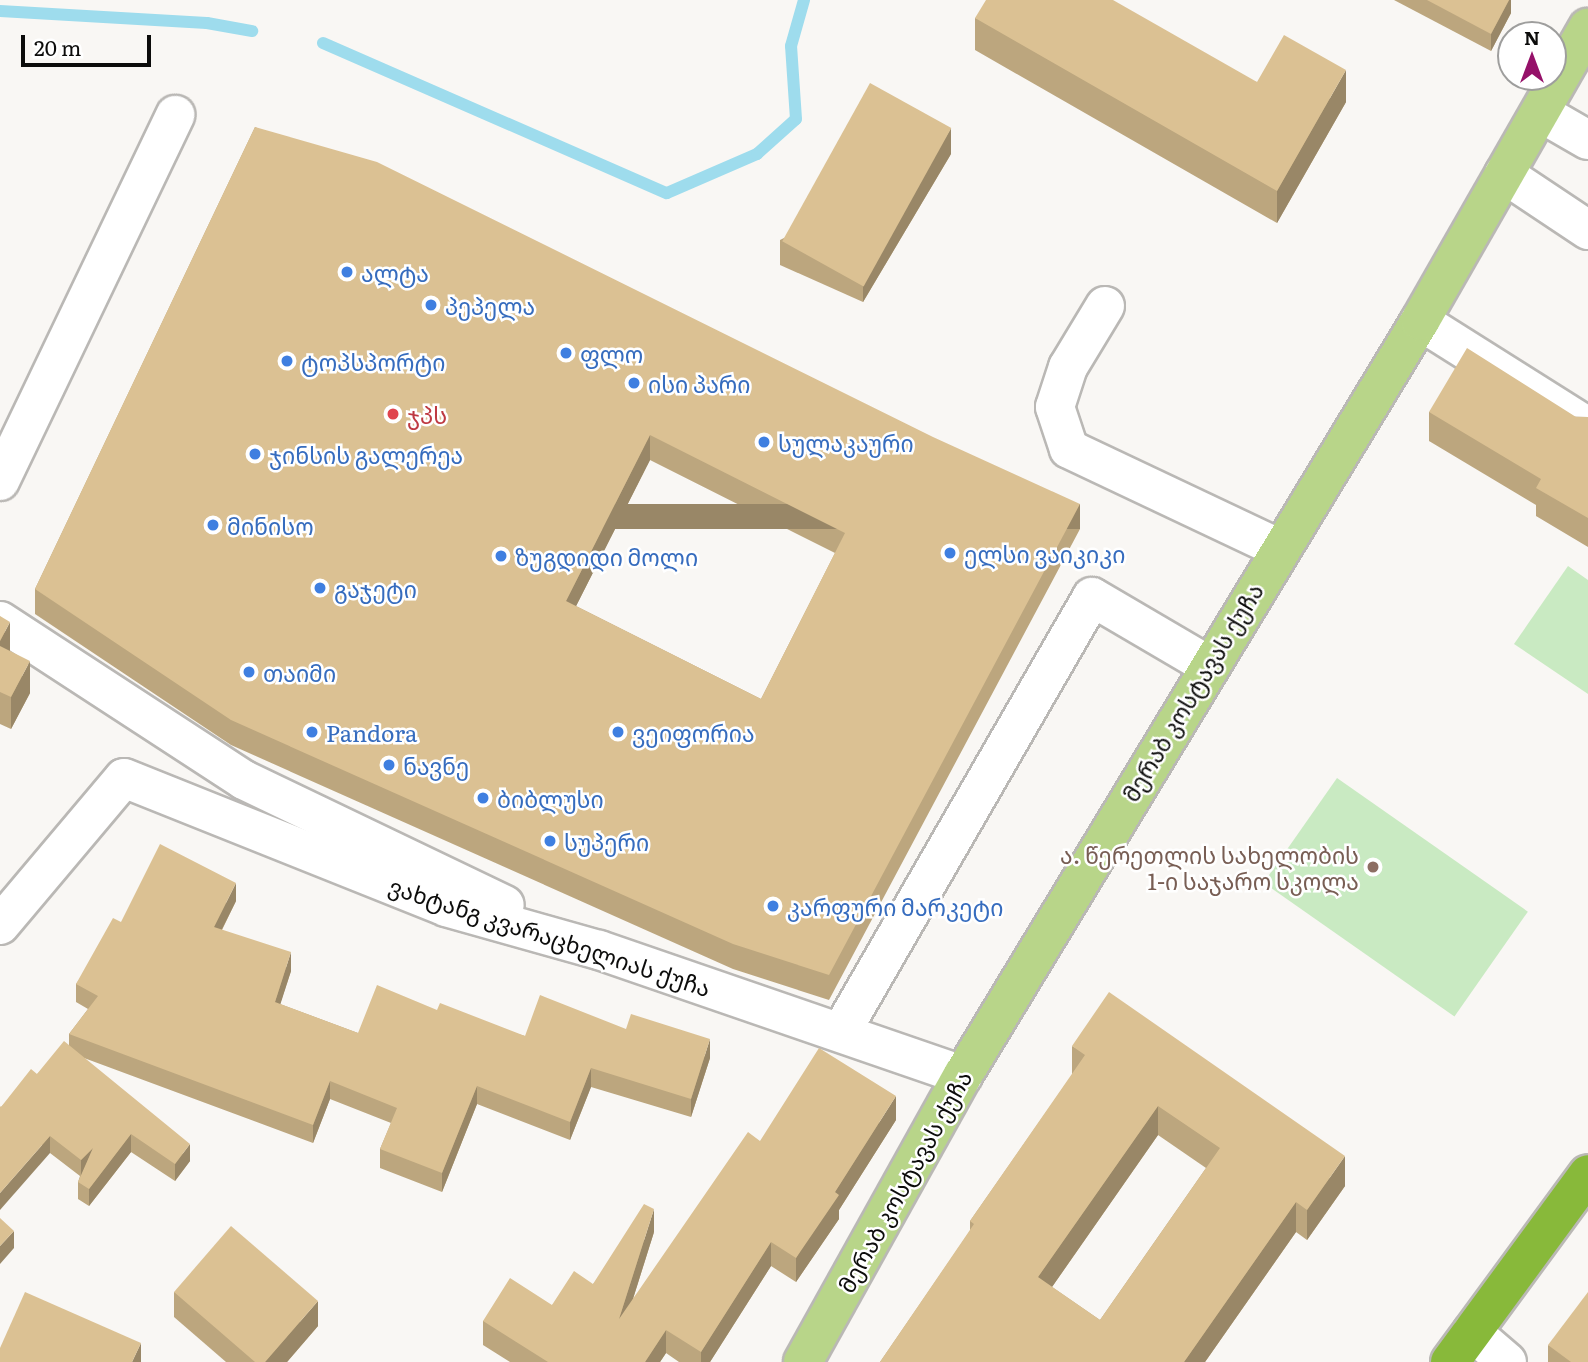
<!DOCTYPE html>
<meta charset="utf-8">
<style>
body{margin:0}
#map{position:relative;width:1588px;height:1362px;overflow:hidden;background:#f9f7f4;font-family:Literata,"Noto Sans Georgian",serif}
div>[style]{position:absolute}
.green>*{inset:0;background:#c9eac2;transform-origin:0 0}
.stream>*{height:12px;margin:-6px;padding:0 6px;transform-origin:6px;border-radius:6px;background:#9edced}
.roads{filter:drop-shadow(2px 0 #bab8b5) drop-shadow(-2px 0 #bab8b5) drop-shadow(0 2px #bab8b5) drop-shadow(0 -2px #bab8b5)}
.minor>*{height:38px;margin:-19px;padding:0 19px;transform-origin:19px;border-radius:19px;background:#fff}
.major>*{height:38px;margin:-19px;padding:0 19px;transform-origin:19px;border-radius:19px;background:#b8d589}
.highway>*{height:38px;margin:-19px;padding:0 19px;transform-origin:19px;border-radius:19px;background:#88b93a}
.wall>*{inset:0;background:#bca67e}
.shaded-wall>*{inset:0;background:#998767;transform-origin:0 0}
.building>*{inset:0;background:#dbc193;transform-origin:0 0}
.dots>*{width:19px;height:19px;translate:-50% -50%;box-sizing:border-box;border:4px solid #fff;border-radius:50%}
span{translate:-50% -50%;white-space:nowrap;text-align:center;line-height:1.15;-webkit-text-stroke:5px #fff;paint-order:stroke}
.shop-label{font-size:23px;color:#366cbe}
.left{translate:0 -50%;text-align:left}
.health-label{font-size:23px;color:#be3a42}
.street-label{font-size:23px;color:#0c0c0b}
.education-label{font-size:23px;color:#785e54}
.right{translate:-100% -50%;text-align:right}
.north{position:absolute;left:1497px;top:21px;width:70px;height:70px;box-sizing:border-box;background:#fff;border:2px solid #9e9e9d;border-radius:50%;rotate:0deg;font-size:19px;font-weight:700;line-height:28px;text-align:center;color:#0c0c0b}
.north::after{content:'';display:block;margin:auto;width:24px;height:32px;background:#951169;clip-path:polygon(50% 0,100% 100%,50% 72%,0 100%)}
.scale{position:absolute;left:21px;top:35px;width:130px;height:32px;box-sizing:border-box;border:4px solid #0c0c0b;border-top:0;padding-left:9px;font-size:21px;line-height:24px;white-space:nowrap;color:#0c0c0b;-webkit-text-stroke:5px #fff;paint-order:stroke}
</style>
<div id="map">
<div class="green">
<i style="clip-path:polygon(1568px 566px,1588px 580px,1588px 694px,1514px 644px)"></i>
<i style="left:1337px;top:778px;width:233px;height:128px;rotate:35deg"></i>
</div>
<div class="stream">
<i style="left:0;top:11px;width:207px;rotate:3.3deg"></i>
<i style="left:207px;top:23px;width:46px;rotate:10.1deg"></i>
<i style="left:323px;top:43px;width:375px;rotate:23.6deg"></i>
<i style="left:667px;top:193px;width:98px;rotate:-23.4deg"></i>
<i style="left:757px;top:154px;width:52px;rotate:-41.9deg"></i>
<i style="left:796px;top:119px;width:73px;rotate:-93.9deg"></i>
<i style="left:791px;top:46px;width:48px;rotate:-74.2deg"></i>
</div>
<div class="roads">
<div class="minor">
<i style="left:1541px;top:113px;width:54px;rotate:29.9deg"></i>
<i style="left:1504px;top:174px;width:101px;rotate:33.7deg"></i>
<i style="left:1105px;top:306px;width:71px;rotate:121.2deg"></i>
<i style="left:1068px;top:367px;width:42px;rotate:108deg"></i>
<i style="left:1055px;top:407px;width:44px;rotate:71.6deg"></i>
<i style="left:1069px;top:449px;width:231px;rotate:25.3deg"></i>
<i style="left:1420px;top:321px;width:199px;rotate:32.2deg"></i>
<i style="left:0;top:481px;width:406px;rotate:-64.4deg"></i>
<i style="left:0;top:621px;width:291px;rotate:33.1deg"></i>
<i style="left:244px;top:780px;width:289px;rotate:25.6deg"></i>
<i style="left:0;top:925px;width:192px;rotate:-49.9deg"></i>
<i style="left:124px;top:778px;width:347px;rotate:21.8deg"></i>
<i style="left:446px;top:907px;width:159px;rotate:15.7deg"></i>
<i style="left:599px;top:950px;width:385px;rotate:19deg"></i>
<i style="left:841px;top:1032px;width:502px;rotate:-60.01deg"></i>
<i style="left:1092px;top:597px;width:134px;rotate:30.4deg"></i>
<i style="left:1472px;top:1332px;width:46px;rotate:40.6deg"></i>
</div>
<div class="major">
<i style="left:803px;top:1362px;width:329px;rotate:-60.9deg"></i>
<i style="left:963px;top:1075px;width:882px;rotate:-58.78deg"></i>
<i style="left:1420px;top:321px;width:338px;rotate:-60.2deg"></i>
</div>
<div class="highway">
<i style="left:1450px;top:1362px;width:233px;rotate:-53.7deg"></i>
</div>
</div>
<div class="wall">
<i style="clip-path:polygon(1394px 0,1511px 0,1511px 13px,1491px 51px)"></i>
<i style="clip-path:polygon(975px 18px,1257px 82px,1346px 102px,1277px 223px,975px 50px)"></i>
<i style="clip-path:polygon(evenodd,255px 127px,1080px 529px,829px 1000px,733px 969px,231px 745px,35px 614px,35px 589px,255px 127px,650px 460px,835px 553px,761px 699px,576px 606px,650px 460px)"></i>
<i style="clip-path:polygon(951px 154px,863px 302px,780px 265px,780px 240px)"></i>
<i style="clip-path:polygon(1429px 412px,1588px 417px,1588px 547px,1536px 516px,1536px 505px,1429px 441px)"></i>
<i style="clip-path:polygon(0 616px,10px 651px,30px 693px,11px 729px,0 724px)"></i>
<i style="clip-path:polygon(236px 901px,222px 930px,291px 971px,280px 1004px,358px 1033px,437px 1010px,525px 1036px,626px 1029px,710px 1058px,691px 1117px,591px 1087px,570px 1140px,477px 1104px,442px 1192px,380px 1168px,380px 1149px,391px 1123px,330px 1099px,313px 1143px,84px 1058px,190px 1161px,175px 1181px,131px 1152px,89px 1206px,78px 1199px,78px 1182px,80px 1176px,50px 1153px,1px 1107px,69px 1045px,69px 1034px,88px 1009px,76px 1002px,76px 984px,121px 922px)"></i>
<i style="clip-path:polygon(evenodd,1072px 1046px,1345px 1186px,1307px 1240px,1296px 1232px,1205px 1362px,880px 1362px,970px 1231px,970px 1221px,1072px 1075px,1072px 1046px,1158px 1135px,1206px 1168px,1100px 1320px,1052px 1287px,1158px 1135px)"></i>
<i style="clip-path:polygon(896px 1120px,839px 1210px,839px 1219px,796px 1282px,771px 1266px,710px 1362px,679px 1362px,666px 1353px,660px 1362px,510px 1362px,483px 1345px,483px 1321px,552px 1305px,593px 1284px,654px 1232px,633px 1299px,760px 1141px)"></i>
<i style="clip-path:polygon(174px 1292px,318px 1326px,287px 1362px,226px 1362px,174px 1317px)"></i>
<i style="clip-path:polygon(1548px 1345px,1588px 1362px,1548px 1362px)"></i>
</div>
<div class="shaded-wall">
<i style="clip-path:polygon(1509px 0,1511px 0,1511px 13px,1491px 51px,1491px 34px)"></i>
<i style="clip-path:polygon(1346px 70px,1346px 102px,1277px 223px,1277px 191px)"></i>
<i style="clip-path:polygon(951px 128px,951px 154px,863px 302px,863px 277px)"></i>
<i style="clip-path:polygon(650px 435px,650px 460px,566px 626px,566px 601px)"></i>
<i style="left:1080px;top:504px;width:25px;height:534px;rotate:90deg"></i>
<i style="clip-path:polygon(10px 622px,10px 654px,0 673px,0 641px)"></i>
<i style="clip-path:polygon(30px 661px,30px 693px,11px 729px,11px 697px)"></i>
<i style="clip-path:polygon(236px 883px,236px 901px,214px 945px,214px 927px)"></i>
<i style="clip-path:polygon(291px 952px,291px 971px,275px 1021px,275px 1002px)"></i>
<i style="clip-path:polygon(710px 1039px,710px 1058px,691px 1117px,691px 1099px)"></i>
<i style="clip-path:polygon(591px 1068px,591px 1087px,570px 1140px,570px 1122px)"></i>
<i style="clip-path:polygon(330px 1081px,330px 1099px,313px 1143px,313px 1125px)"></i>
<i style="clip-path:polygon(477px 1086px,477px 1104px,442px 1192px,442px 1173px)"></i>
<i style="clip-path:polygon(896px 1096px,896px 1120px,839px 1210px,839px 1219px,796px 1282px,796px 1258px,835px 1192px)"></i>
<i style="clip-path:polygon(1158px 1106px,1158px 1135px,1038px 1307px,1038px 1277px)"></i>
<i style="clip-path:polygon(131px 1134px,131px 1152px,89px 1206px,89px 1189px)"></i>
<i style="clip-path:polygon(50px 1136px,50px 1153px,0 1210px,0 1193px)"></i>
<i style="clip-path:polygon(190px 1144px,190px 1161px,175px 1181px,175px 1164px)"></i>
<i style="clip-path:polygon(93px 1148px,81px 1177px,81px 1160px)"></i>
<i style="clip-path:polygon(1345px 1156px,1345px 1186px,1307px 1240px,1307px 1210px)"></i>
<i style="clip-path:polygon(1296px 1202px,1296px 1232px,1205px 1362px,1184px 1362px)"></i>
<i style="clip-path:polygon(654px 1209px,654px 1232px,619px 1343px,619px 1319px)"></i>
<i style="clip-path:polygon(14px 1231px,14px 1248px,0 1264px,0 1246px)"></i>
<i style="clip-path:polygon(771px 1242px,771px 1266px,710px 1362px,701px 1362px,701px 1352px)"></i>
<i style="clip-path:polygon(318px 1301px,318px 1326px,287px 1362px,265px 1362px)"></i>
<i style="clip-path:polygon(666px 1330px,666px 1353px,660px 1362px,645px 1362px)"></i>
<i style="clip-path:polygon(141px 1343px,141px 1362px,132px 1362px)"></i>
</div>
<div class="building">
<i style="clip-path:polygon(986px 0,1113px 0,1257px 82px,1284px 35px,1346px 70px,1277px 191px,975px 18px)"></i>
<i style="clip-path:polygon(1427px 0,1509px 0,1491px 34px)"></i>
<i style="left:870px;top:83px;width:93px;height:181px;rotate:29deg"></i>
<i style="clip-path:polygon(evenodd,255px 127px,377px 162px,933px 437px,1080px 504px,829px 975px,733px 944px,231px 720px,35px 589px,255px 127px,650px 435px,845px 533px,761px 699px,566px 601px,650px 435px)"></i>
<i style="clip-path:polygon(1467px 348px,1576px 417px,1588px 417px,1588px 518px,1536px 488px,1541px 479px,1429px 412px)"></i>
<i style="clip-path:polygon(0 616px,10px 622px,0 641px)"></i>
<i style="clip-path:polygon(0 646px,30px 661px,11px 697px,0 692px)"></i>
<i style="clip-path:polygon(160px 844px,236px 883px,214px 927px,291px 952px,275px 1002px,358px 1033px,377px 985px,437px 1010px,440px 1003px,525px 1036px,540px 995px,626px 1029px,631px 1014px,710px 1039px,691px 1099px,591px 1068px,570px 1122px,477px 1086px,442px 1173px,380px 1149px,397px 1108px,330px 1081px,313px 1125px,69px 1034px,98px 996px,76px 984px,113px 918px,121px 922px)"></i>
<i style="clip-path:polygon(evenodd,1109px 992px,1345px 1156px,1307px 1210px,1296px 1202px,1184px 1362px,880px 1362px,974px 1224px,970px 1221px,1085px 1055px,1072px 1046px,1109px 992px,1158px 1106px,1220px 1148px,1100px 1320px,1038px 1277px,1158px 1106px)"></i>
<i style="clip-path:polygon(64px 1041px,190px 1144px,175px 1164px,131px 1134px,89px 1189px,78px 1182px,93px 1148px,81px 1160px,50px 1136px,0 1193px,0 1106px,1px 1107px,31px 1069px,37px 1074px)"></i>
<i style="clip-path:polygon(819px 1048px,896px 1096px,835px 1192px,839px 1195px,796px 1258px,771px 1242px,701px 1352px,666px 1330px,645px 1362px,548px 1362px,483px 1321px,510px 1278px,552px 1305px,574px 1271px,593px 1284px,644px 1204px,654px 1209px,619px 1319px,748px 1132px,760px 1141px)"></i>
<i style="clip-path:polygon(0 1218px,14px 1231px,0 1246px)"></i>
<i style="clip-path:polygon(231px 1226px,318px 1301px,265px 1362px,255px 1362px,174px 1292px)"></i>
<i style="clip-path:polygon(25px 1292px,141px 1343px,132px 1362px,0 1362px,0 1348px)"></i>
<i style="clip-path:polygon(1588px 1292px,1588px 1362px,1571px 1362px,1548px 1345px)"></i>
</div>
<div class="dots">
<i style="left:347px;top:272px;background:#3f7fe0"></i>
<i style="left:431px;top:305px;background:#3f7fe0"></i>
<i style="left:566px;top:353px;background:#3f7fe0"></i>
<i style="left:287px;top:361px;background:#3f7fe0"></i>
<i style="left:634px;top:383px;background:#3f7fe0"></i>
<i style="left:393px;top:414px;background:#e0444e"></i>
<i style="left:764px;top:442px;background:#3f7fe0"></i>
<i style="left:255px;top:454px;background:#3f7fe0"></i>
<i style="left:213px;top:525px;background:#3f7fe0"></i>
<i style="left:950px;top:553px;background:#3f7fe0"></i>
<i style="left:501px;top:556px;background:#3f7fe0"></i>
<i style="left:320px;top:588px;background:#3f7fe0"></i>
<i style="left:249px;top:672px;background:#3f7fe0"></i>
<i style="left:312px;top:732px;background:#3f7fe0"></i>
<i style="left:618px;top:732px;background:#3f7fe0"></i>
<i style="left:389px;top:765px;background:#3f7fe0"></i>
<i style="left:483px;top:798px;background:#3f7fe0"></i>
<i style="left:550px;top:841px;background:#3f7fe0"></i>
<i style="left:1373px;top:867px;background:#8d6e63"></i>
<i style="left:773px;top:906px;background:#3f7fe0"></i>
</div>
<div class="shop-label">
<span class="left" style="left:361px;top:272px">ალტა</span>
<span class="left" style="left:445px;top:305px">პეპელა</span>
<span class="left" style="left:580px;top:353px">ფლო</span>
<span class="left" style="left:301px;top:361px">ტოპსპორტი</span>
<span class="left" style="left:648px;top:383px">ისი პარი</span>
<span class="left" style="left:778px;top:442px">სულაკაური</span>
<span class="left" style="left:269px;top:454px">ჯინსის გალერეა</span>
<span class="left" style="left:227px;top:525px">მინისო</span>
<span class="left" style="left:964px;top:553px">ელსი ვაიკიკი</span>
<span class="left" style="left:515px;top:556px">ზუგდიდი მოლი</span>
<span class="left" style="left:334px;top:588px">გაჯეტი</span>
<span class="left" style="left:263px;top:672px">თაიმი</span>
<span class="left" style="left:326px;top:732px">Pandora</span>
<span class="left" style="left:632px;top:732px">ვეიფორია</span>
<span class="left" style="left:403px;top:765px">ნავნე</span>
<span class="left" style="left:497px;top:798px">ბიბლუსი</span>
<span class="left" style="left:564px;top:841px">სუპერი</span>
<span class="left" style="left:787px;top:906px">კარფური მარკეტი</span>
</div>
<div class="health-label">
<span class="left" style="left:407px;top:414px">ჯპს</span>
</div>
<div class="street-label">
<span style="left:1192px;top:692px;rotate:-59deg">მერაბ კოსტავას ქუჩა</span>
<span style="left:550px;top:936px;rotate:18deg">ვახტანგ კვარაცხელიას ქუჩა</span>
<span style="left:904px;top:1181px;rotate:-61deg">მერაბ კოსტავას ქუჩა</span>
</div>
<div class="education-label">
<span class="right" style="left:1359px;top:867px">ა. წერეთლის სახელობის<br>1-ი საჯარო სკოლა</span>
</div>
<div class="north">N</div>
<div class="scale">20 m</div>
</div>
